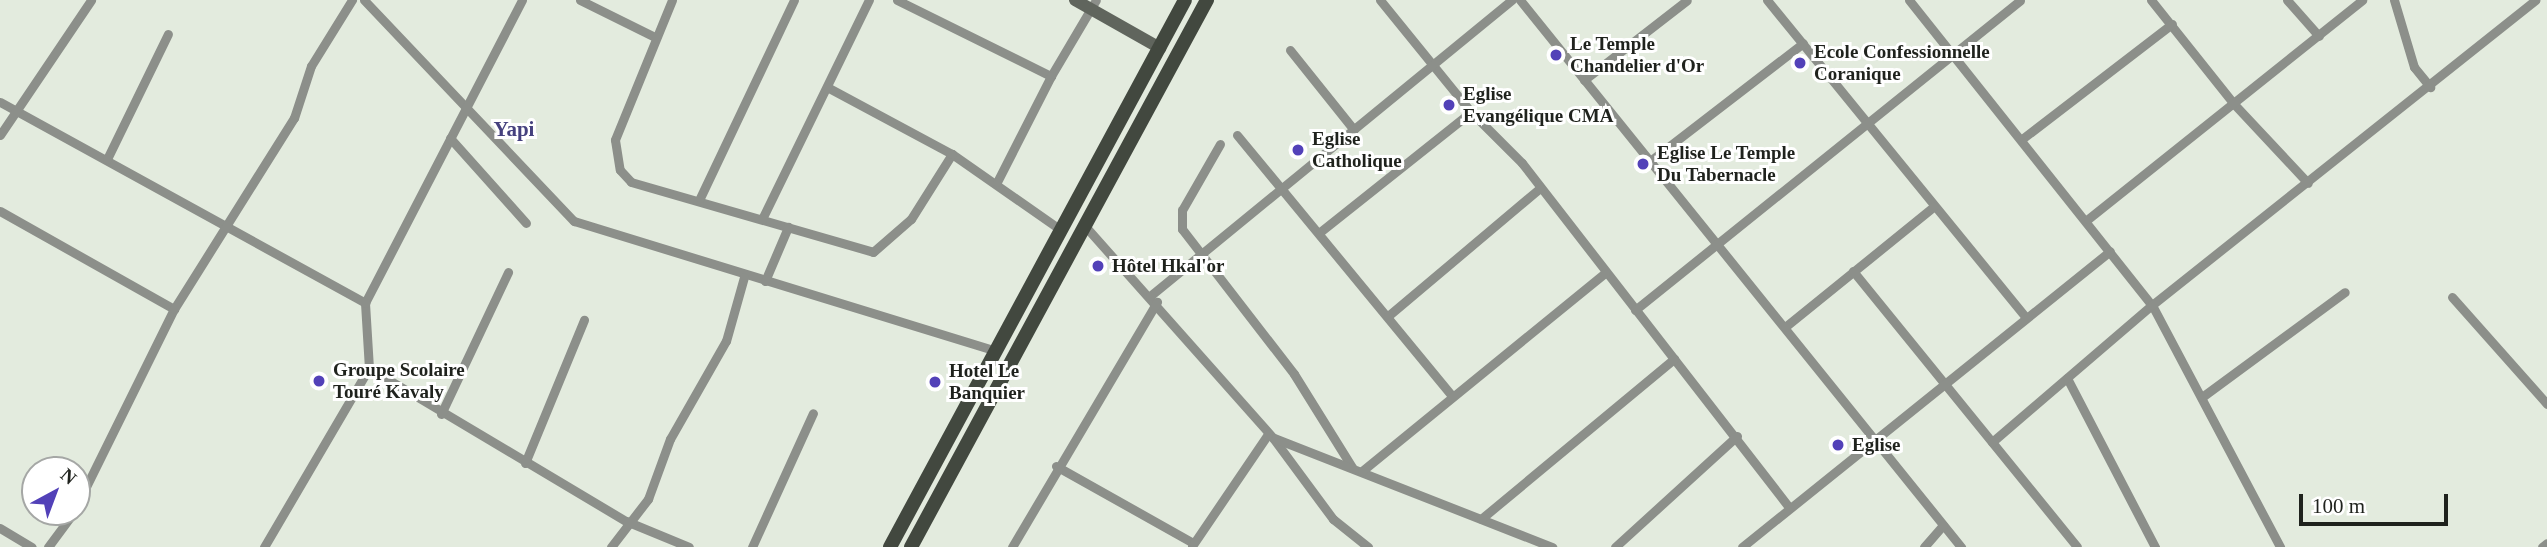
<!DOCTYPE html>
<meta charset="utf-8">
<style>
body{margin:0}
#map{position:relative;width:2547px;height:547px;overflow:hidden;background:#e3ebde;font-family:Georgia,serif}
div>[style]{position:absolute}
.street>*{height:9px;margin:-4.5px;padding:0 4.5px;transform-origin:4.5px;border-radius:4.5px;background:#8c8f8a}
.secondary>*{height:12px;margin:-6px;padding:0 6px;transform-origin:6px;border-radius:6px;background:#60655d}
.primary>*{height:14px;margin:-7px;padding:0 7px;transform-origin:7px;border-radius:7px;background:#42483f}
.dots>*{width:19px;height:19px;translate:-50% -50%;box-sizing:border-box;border:4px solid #fff;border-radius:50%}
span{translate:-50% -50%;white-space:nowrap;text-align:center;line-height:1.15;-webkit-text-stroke:6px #fff;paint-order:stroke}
.poi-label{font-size:19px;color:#1f221d;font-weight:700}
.left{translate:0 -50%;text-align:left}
.neighbourhood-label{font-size:21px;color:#45417e;font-weight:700}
.north{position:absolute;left:21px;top:456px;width:70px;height:70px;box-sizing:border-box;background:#fff;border:2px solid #a5a7a5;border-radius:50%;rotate:41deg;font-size:19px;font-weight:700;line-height:28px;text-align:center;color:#1f221d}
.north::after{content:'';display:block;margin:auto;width:24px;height:32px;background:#5241b8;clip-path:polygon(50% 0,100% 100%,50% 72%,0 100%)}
.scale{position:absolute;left:2299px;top:494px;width:149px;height:32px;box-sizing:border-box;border:4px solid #1f221d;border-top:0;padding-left:9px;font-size:21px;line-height:24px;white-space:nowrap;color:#1f221d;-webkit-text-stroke:5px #fff;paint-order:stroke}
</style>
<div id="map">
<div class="street">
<i style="left:364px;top:0;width:305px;rotate:46.5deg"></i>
<i style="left:574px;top:221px;width:442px;rotate:17.1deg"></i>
<i style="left:522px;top:0;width:341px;rotate:117.4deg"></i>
<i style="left:365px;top:303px;width:65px;rotate:86.5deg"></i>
<i style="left:369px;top:368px;width:299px;rotate:30.8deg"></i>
<i style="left:626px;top:521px;width:68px;rotate:22.4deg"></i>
<i style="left:580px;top:0;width:84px;rotate:26.3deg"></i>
<i style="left:672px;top:0;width:151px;rotate:112.2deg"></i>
<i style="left:615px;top:140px;width:30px;rotate:81deg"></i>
<i style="left:620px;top:170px;width:16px;rotate:47deg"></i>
<i style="left:631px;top:182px;width:252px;rotate:16.1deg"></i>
<i style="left:873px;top:252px;width:50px;rotate:-41deg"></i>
<i style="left:911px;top:219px;width:77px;rotate:-57.8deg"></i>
<i style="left:952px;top:154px;width:133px;rotate:34.9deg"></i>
<i style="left:897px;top:0;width:172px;rotate:26.3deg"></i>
<i style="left:1051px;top:76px;width:88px;rotate:-59.4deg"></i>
<i style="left:1380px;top:0;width:144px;rotate:50.9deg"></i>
<i style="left:1520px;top:0;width:703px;rotate:51.12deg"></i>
<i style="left:1767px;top:0;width:410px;rotate:50.8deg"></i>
<i style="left:1909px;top:0;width:390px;rotate:51.5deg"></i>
<i style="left:2152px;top:305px;width:274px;rotate:62.1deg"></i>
<i style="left:2151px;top:0;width:133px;rotate:51.4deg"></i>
<i style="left:2234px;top:104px;width:108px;rotate:46.9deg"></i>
<i style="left:2287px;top:0;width:48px;rotate:48.4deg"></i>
<i style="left:2394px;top:0;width:70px;rotate:73.4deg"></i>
<i style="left:2414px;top:67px;width:26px;rotate:51deg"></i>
<i style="left:1290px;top:50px;width:102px;rotate:51.3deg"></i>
<i style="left:1584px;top:80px;width:130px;rotate:-37.8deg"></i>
<i style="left:827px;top:87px;width:142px;rotate:28.2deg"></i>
<i style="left:0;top:102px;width:417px;rotate:28.8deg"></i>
<i style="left:0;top:135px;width:163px;rotate:-56deg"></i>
<i style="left:1237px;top:135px;width:337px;rotate:50.5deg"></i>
<i style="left:450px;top:138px;width:114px;rotate:48.2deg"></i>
<i style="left:2022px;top:139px;width:189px;rotate:-37.5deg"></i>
<i style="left:1220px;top:144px;width:76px;rotate:119.9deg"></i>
<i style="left:1182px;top:210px;width:19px;rotate:90deg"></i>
<i style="left:1182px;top:229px;width:183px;rotate:52.3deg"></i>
<i style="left:1294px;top:374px;width:110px;rotate:58.1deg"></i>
<i style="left:107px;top:159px;width:139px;rotate:-64deg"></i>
<i style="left:1650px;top:161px;width:193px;rotate:-37.6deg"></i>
<i style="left:997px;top:182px;width:119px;rotate:-63deg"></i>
<i style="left:700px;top:198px;width:219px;rotate:-64.6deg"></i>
<i style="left:0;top:211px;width:200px;rotate:29.4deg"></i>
<i style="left:762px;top:219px;width:244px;rotate:-64deg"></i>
<i style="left:2088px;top:219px;width:351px;rotate:-38.6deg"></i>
<i style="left:1085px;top:226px;width:283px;rotate:48.4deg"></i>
<i style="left:1273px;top:438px;width:101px;rotate:53.5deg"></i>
<i style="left:1333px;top:519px;width:45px;rotate:38.7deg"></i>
<i style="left:1320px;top:232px;width:193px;rotate:-38.5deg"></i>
<i style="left:1471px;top:112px;width:72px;rotate:45deg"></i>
<i style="left:1522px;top:163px;width:435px;rotate:52.2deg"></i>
<i style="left:1853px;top:271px;width:355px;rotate:50.9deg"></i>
<i style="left:765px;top:281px;width:59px;rotate:-66.9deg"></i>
<i style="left:1150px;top:296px;width:468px;rotate:-39.3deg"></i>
<i style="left:2452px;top:297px;width:143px;rotate:48.4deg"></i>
<i style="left:1635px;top:310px;width:494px;rotate:-38.8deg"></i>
<i style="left:1388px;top:316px;width:199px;rotate:-40.1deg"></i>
<i style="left:1785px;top:327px;width:191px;rotate:-39deg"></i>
<i style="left:2067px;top:378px;width:191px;rotate:62.5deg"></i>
<i style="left:2202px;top:397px;width:177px;rotate:-36.3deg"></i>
<i style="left:441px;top:414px;width:157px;rotate:-64.7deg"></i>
<i style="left:1274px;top:438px;width:299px;rotate:21.4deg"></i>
<i style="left:1992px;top:442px;width:211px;rotate:-40.6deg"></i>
<i style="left:2152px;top:305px;width:490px;rotate:-38.5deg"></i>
<i style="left:525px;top:463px;width:155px;rotate:-67.6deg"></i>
<i style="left:1056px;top:466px;width:157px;rotate:29.3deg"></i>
<i style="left:1362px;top:471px;width:313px;rotate:-39.2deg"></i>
<i style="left:77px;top:505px;width:219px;rotate:-63.7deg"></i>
<i style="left:174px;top:309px;width:226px;rotate:-57.9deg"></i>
<i style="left:294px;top:118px;width:55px;rotate:-71.9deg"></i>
<i style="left:311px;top:66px;width:78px;rotate:-58.2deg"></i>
<i style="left:1481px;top:519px;width:251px;rotate:-39.7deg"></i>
<i style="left:0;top:528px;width:37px;rotate:31deg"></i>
<i style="left:1192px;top:546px;width:135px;rotate:-55.8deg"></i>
<i style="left:48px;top:547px;width:44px;rotate:-53.4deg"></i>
<i style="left:264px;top:547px;width:208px;rotate:-59.6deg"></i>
<i style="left:611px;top:547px;width:61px;rotate:-52.4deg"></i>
<i style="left:648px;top:499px;width:64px;rotate:-69.9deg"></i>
<i style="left:670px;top:439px;width:113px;rotate:-60.3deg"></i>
<i style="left:726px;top:341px;width:66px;rotate:-74.3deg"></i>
<i style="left:752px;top:547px;width:147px;rotate:-65.5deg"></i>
<i style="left:1012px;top:547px;width:285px;rotate:-59.4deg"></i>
<i style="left:1615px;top:547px;width:165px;rotate:-42.3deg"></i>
<i style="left:1742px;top:547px;width:472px;rotate:-38.8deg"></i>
<i style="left:1924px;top:547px;width:29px;rotate:-49deg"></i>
<i style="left:2542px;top:547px;width:6px;rotate:-39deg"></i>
</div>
<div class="secondary">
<i style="left:1075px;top:0;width:98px;rotate:29.5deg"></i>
</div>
<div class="primary">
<i style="left:890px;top:547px;width:621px;rotate:-61.66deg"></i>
<i style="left:911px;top:547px;width:622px;rotate:-61.58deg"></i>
</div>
<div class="dots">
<i style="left:1556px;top:55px;background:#5241b8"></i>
<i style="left:1800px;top:63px;background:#5241b8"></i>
<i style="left:1449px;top:105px;background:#5241b8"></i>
<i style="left:1298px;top:150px;background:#5241b8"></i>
<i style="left:1643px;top:164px;background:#5241b8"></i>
<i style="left:1098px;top:266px;background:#5241b8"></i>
<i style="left:319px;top:381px;background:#5241b8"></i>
<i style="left:935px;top:382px;background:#5241b8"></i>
<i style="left:1838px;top:445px;background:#5241b8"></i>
</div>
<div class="poi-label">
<span class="left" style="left:1570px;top:55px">Le Temple<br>Chandelier d'Or</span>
<span class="left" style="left:1814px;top:63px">Ecole Confessionnelle<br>Coranique</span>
<span class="left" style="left:1463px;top:105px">Eglise<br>Evangélique CMA</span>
<span class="left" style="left:1312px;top:150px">Eglise<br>Catholique</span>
<span class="left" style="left:1657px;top:164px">Eglise Le Temple<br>Du Tabernacle</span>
<span class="left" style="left:1112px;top:266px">Hôtel Hkal'or</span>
<span class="left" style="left:333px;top:381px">Groupe Scolaire<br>Touré Kavaly</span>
<span class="left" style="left:949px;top:382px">Hotel Le<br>Banquier</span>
<span class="left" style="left:1852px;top:445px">Eglise</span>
</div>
<div class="neighbourhood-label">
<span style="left:514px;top:129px">Yapi</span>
</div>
<div class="north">N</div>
<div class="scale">100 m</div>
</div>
